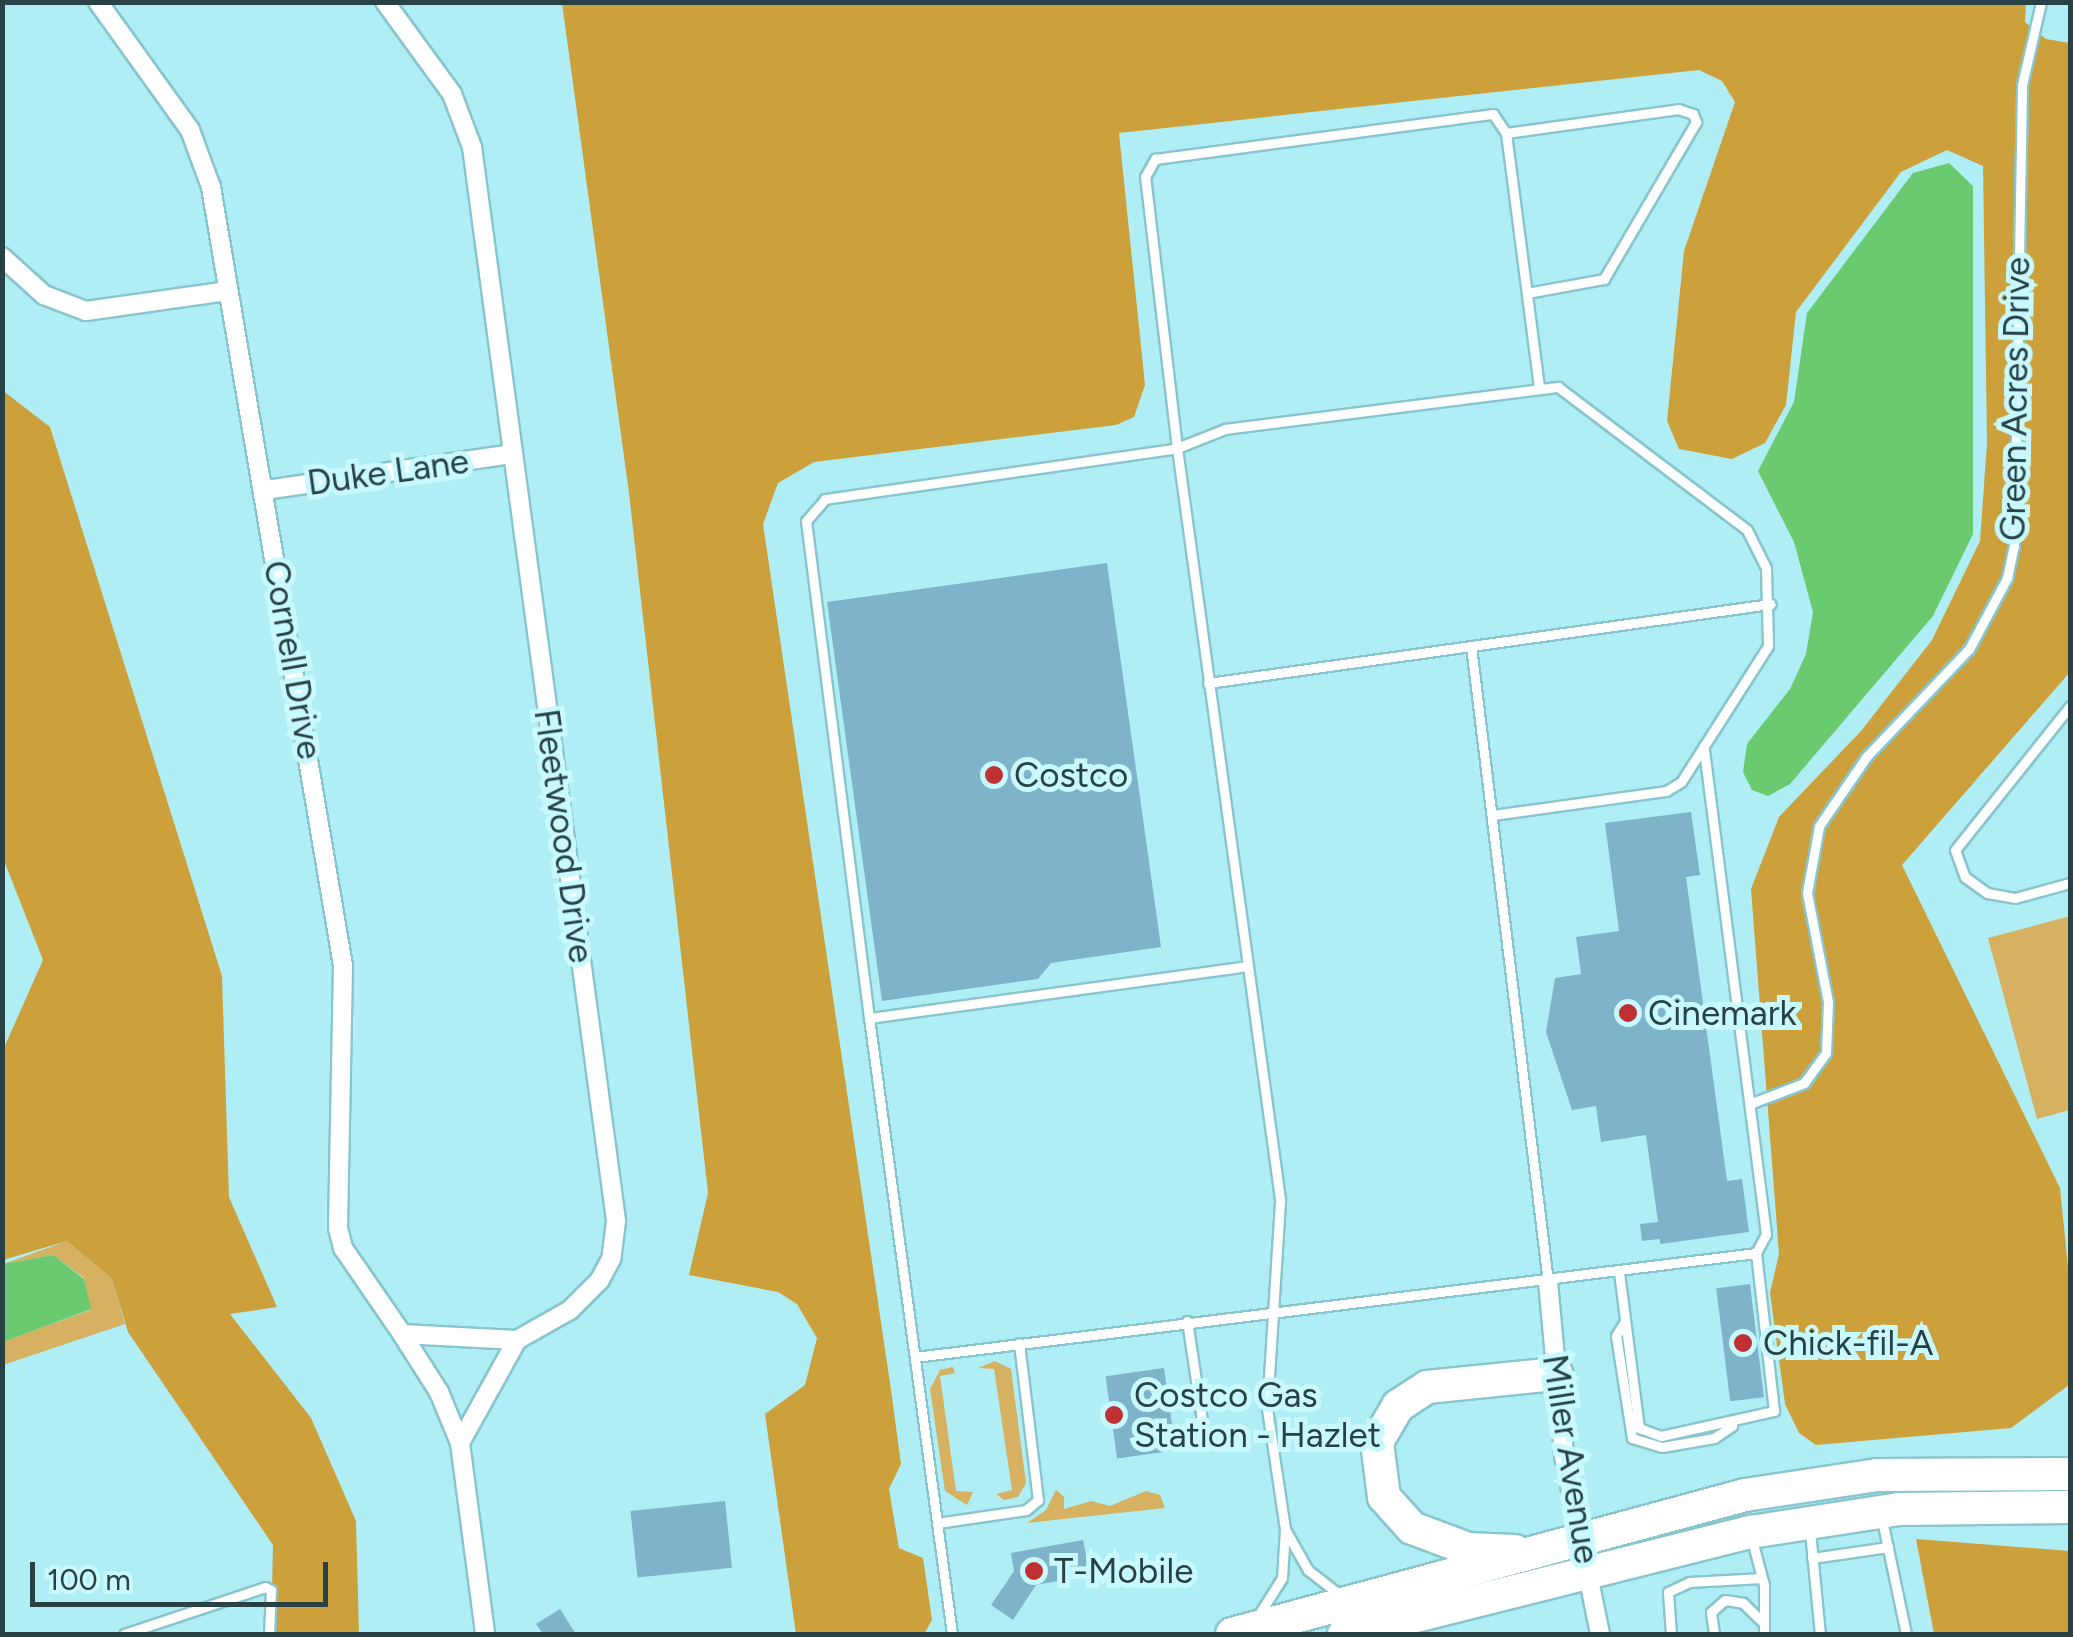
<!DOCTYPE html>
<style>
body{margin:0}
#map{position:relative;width:2073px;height:1637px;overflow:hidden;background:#b0eef6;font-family:Figtree,sans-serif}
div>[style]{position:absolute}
.green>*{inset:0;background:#d6b162}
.forest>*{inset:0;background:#cca13c}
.water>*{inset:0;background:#69ca6f}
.building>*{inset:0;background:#7eb3c9;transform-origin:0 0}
.roads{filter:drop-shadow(2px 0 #88c5cd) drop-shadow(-2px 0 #88c5cd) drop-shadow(0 2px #88c5cd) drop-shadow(0 -2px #88c5cd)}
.lane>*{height:9px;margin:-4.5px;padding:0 4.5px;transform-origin:4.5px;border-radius:4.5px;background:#fff}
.street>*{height:18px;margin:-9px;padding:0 9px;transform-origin:9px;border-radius:9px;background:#fff}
.highway>*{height:32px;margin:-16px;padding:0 16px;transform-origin:16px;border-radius:16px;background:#fff}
.dots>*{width:28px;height:28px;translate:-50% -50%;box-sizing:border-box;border:5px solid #c8f9ff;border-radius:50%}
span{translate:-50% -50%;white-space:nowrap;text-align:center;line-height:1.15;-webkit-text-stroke:10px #c8f9ff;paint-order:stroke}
.street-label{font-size:35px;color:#284144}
.poi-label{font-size:35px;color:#284144}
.left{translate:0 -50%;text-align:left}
.frame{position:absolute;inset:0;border:5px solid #284144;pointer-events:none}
.scale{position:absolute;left:30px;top:1562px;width:298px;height:45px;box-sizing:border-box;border:5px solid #284144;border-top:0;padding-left:12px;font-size:30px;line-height:35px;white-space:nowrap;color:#284144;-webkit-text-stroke:8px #c8f9ff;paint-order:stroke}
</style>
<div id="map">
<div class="green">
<i style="clip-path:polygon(2070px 916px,2070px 1110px,2037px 1119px,1988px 938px)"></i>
<i style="clip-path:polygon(67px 1241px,112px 1279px,125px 1324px,3px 1365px,2px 1342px,90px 1310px,84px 1278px,53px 1255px,3px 1264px)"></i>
<i style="clip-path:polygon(995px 1361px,1011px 1369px,1026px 1483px,1018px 1497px,1004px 1500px,996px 1494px,1012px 1490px,994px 1369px,978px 1368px)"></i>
<i style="clip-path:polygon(953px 1367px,955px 1373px,940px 1376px,956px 1491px,973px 1492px,967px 1505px,945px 1491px,930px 1389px,940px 1370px)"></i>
<i style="clip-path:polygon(1056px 1490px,1064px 1497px,1064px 1509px,1091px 1501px,1110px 1506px,1146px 1491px,1160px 1495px,1165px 1508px,1027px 1523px,1046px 1510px)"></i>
</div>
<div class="forest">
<i style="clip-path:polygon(2026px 2px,2025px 22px,2046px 39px,2070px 43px,2070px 672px,1902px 865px,2060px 1188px,2070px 1286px,2069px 1385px,2011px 1428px,1816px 1445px,1799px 1433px,1785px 1404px,1770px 1293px,1779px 1254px,1751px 889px,1779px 817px,1861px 731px,1932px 640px,1980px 541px,1987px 443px,1983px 166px,1947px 150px,1901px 172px,1796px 312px,1786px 405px,1765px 443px,1732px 459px,1679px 449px,1667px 421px,1684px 251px,1735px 102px,1722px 81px,1699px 70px,1119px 133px,1145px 385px,1134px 417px,1116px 425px,814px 462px,778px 483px,763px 524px,891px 1390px,901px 1464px,889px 1489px,899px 1548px,923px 1558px,932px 1620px,924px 1634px,796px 1634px,765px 1414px,805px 1385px,817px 1338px,797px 1304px,778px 1292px,689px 1275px,708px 1193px,629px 493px,562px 3px)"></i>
<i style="clip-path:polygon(2px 390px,50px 427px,222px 976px,229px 1197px,277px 1307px,230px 1314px,311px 1418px,356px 1521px,359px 1634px,271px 1634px,273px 1545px,128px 1332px,112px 1279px,67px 1241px,3px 1260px,3px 1050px,43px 960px,3px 858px)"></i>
<i style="clip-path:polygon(1916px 1539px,2070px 1551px,2070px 1634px,1934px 1634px)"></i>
</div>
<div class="water">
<i style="clip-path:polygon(1949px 163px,1973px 186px,1973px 534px,1933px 616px,1790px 784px,1768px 796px,1752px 790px,1743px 772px,1747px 744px,1790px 689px,1806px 654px,1813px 612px,1794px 542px,1758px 471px,1794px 402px,1807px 313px,1913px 173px)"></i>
<i style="clip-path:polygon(53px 1255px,84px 1279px,91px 1309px,3px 1342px,3px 1264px)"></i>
</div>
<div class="building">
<i style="clip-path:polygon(1107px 563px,1161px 947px,1051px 963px,1038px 979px,882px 1001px,827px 602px)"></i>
<i style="clip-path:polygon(1691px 812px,1700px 875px,1686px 877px,1727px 1181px,1742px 1179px,1749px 1232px,1660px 1244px,1660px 1239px,1642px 1241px,1640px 1224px,1658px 1222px,1646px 1135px,1601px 1142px,1596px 1106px,1572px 1110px,1546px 1032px,1555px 978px,1581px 974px,1576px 937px,1619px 931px,1605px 823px)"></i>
<i style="left:1750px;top:1284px;width:114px;height:34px;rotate:83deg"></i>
<i style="left:1164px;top:1368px;width:83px;height:59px;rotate:82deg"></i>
<i style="left:725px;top:1501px;width:67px;height:95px;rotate:84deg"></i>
<i style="clip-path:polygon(1083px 1540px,1090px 1575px,1036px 1585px,1013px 1620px,991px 1605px,1014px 1571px,1011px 1553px)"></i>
<i style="clip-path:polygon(560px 1609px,576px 1634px,543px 1634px,536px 1624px)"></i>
</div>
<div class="roads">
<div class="lane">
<i style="left:1506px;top:133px;width:174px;rotate:-7.9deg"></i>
<i style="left:1678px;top:109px;width:16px;rotate:18deg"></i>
<i style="left:1693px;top:114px;width:9px;rotate:69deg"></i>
<i style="left:1696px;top:122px;width:182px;rotate:120.4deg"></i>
<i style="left:1604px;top:279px;width:78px;rotate:169.7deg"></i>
<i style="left:1471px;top:646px;width:641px;rotate:83.1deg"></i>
<i style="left:1208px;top:683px;width:568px;rotate:-8deg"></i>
<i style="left:2070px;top:706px;width:184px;rotate:128.6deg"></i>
<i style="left:1955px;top:850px;width:29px;rotate:70deg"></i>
<i style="left:1965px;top:877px;width:27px;rotate:36deg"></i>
<i style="left:1987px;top:893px;width:28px;rotate:10deg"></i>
<i style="left:2015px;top:898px;width:57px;rotate:-15.3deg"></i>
<i style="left:869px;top:1018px;width:501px;rotate:-97.22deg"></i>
<i style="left:806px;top:521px;width:29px;rotate:-49deg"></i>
<i style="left:825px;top:499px;width:356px;rotate:-8.2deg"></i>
<i style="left:1177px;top:448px;width:273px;rotate:-96.7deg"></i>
<i style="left:1145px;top:177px;width:21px;rotate:-61deg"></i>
<i style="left:1155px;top:159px;width:341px;rotate:-7.6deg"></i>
<i style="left:1493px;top:114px;width:23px;rotate:56deg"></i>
<i style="left:1506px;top:133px;width:257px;rotate:82.6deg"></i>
<i style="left:1752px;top:1103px;width:56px;rotate:-21deg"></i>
<i style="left:1804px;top:1083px;width:37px;rotate:-54deg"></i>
<i style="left:1826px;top:1053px;width:51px;rotate:-87.8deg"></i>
<i style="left:1828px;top:1002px;width:111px;rotate:-100.9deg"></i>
<i style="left:1807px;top:893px;width:68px;rotate:-79.8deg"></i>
<i style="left:1819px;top:826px;width:85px;rotate:-55.6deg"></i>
<i style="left:1867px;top:756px;width:148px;rotate:-46.4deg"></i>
<i style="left:1969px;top:649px;width:81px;rotate:-61.8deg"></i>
<i style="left:2007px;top:578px;width:33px;rotate:-78deg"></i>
<i style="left:2014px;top:546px;width:461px;rotate:-89deg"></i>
<i style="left:2022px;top:85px;width:85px;rotate:-77.1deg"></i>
<i style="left:1619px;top:1272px;width:157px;rotate:82.7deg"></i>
<i style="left:1639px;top:1428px;width:23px;rotate:20deg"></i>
<i style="left:1661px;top:1436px;width:116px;rotate:-12.5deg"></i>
<i style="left:1774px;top:1411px;width:159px;rotate:-96.5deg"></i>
<i style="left:1756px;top:1253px;width:21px;rotate:-62deg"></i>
<i style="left:1766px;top:1234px;width:491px;rotate:-97.3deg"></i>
<i style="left:1187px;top:1321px;width:114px;rotate:81.4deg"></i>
<i style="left:1204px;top:1434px;width:10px;rotate:127deg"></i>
<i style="left:1624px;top:1323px;width:15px;rotate:122deg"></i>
<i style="left:1616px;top:1336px;width:103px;rotate:81.1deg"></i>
<i style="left:1632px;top:1438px;width:31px;rotate:17deg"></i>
<i style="left:1662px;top:1447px;width:53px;rotate:-9.8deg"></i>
<i style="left:1714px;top:1438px;width:22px;rotate:-34deg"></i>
<i style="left:915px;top:1357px;width:847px;rotate:-7.05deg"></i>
<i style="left:1882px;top:1520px;width:116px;rotate:78.1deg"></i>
<i style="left:937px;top:1523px;width:90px;rotate:-8.3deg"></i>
<i style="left:1026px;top:1510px;width:16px;rotate:-40deg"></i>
<i style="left:1038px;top:1500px;width:158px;rotate:-96.9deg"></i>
<i style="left:1286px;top:1531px;width:45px;rotate:60.6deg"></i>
<i style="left:1308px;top:1570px;width:39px;rotate:38deg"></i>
<i style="left:1810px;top:1531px;width:103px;rotate:84.5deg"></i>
<i style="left:1752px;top:1540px;width:47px;rotate:75.1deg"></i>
<i style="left:1764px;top:1585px;width:49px;rotate:90deg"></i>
<i style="left:1812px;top:1558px;width:77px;rotate:-8.2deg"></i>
<i style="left:1258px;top:1616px;width:45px;rotate:-57.7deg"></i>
<i style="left:1282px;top:1578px;width:49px;rotate:-86.5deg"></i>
<i style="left:1285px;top:1529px;width:122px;rotate:-98.5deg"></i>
<i style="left:1267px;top:1408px;width:209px;rotate:-86.4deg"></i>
<i style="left:1280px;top:1199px;width:758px;rotate:-97.81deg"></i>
<i style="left:1177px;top:448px;width:52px;rotate:-21.6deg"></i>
<i style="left:1225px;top:429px;width:336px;rotate:-7.2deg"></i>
<i style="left:1558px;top:387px;width:237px;rotate:37.1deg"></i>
<i style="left:1747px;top:530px;width:42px;rotate:63.4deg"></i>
<i style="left:1766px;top:568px;width:78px;rotate:88.5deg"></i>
<i style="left:1768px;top:646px;width:161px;rotate:122.6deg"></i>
<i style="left:1681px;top:782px;width:17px;rotate:149deg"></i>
<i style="left:1666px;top:791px;width:176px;rotate:172.1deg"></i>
<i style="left:124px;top:1634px;width:149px;rotate:-18.4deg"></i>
<i style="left:265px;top:1587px;width:7px;rotate:27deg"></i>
<i style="left:271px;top:1590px;width:44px;rotate:92.6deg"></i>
<i style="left:952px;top:1634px;width:622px;rotate:-97.67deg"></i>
<i style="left:869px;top:1018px;width:382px;rotate:-7.8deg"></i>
<i style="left:1671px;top:1634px;width:42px;rotate:-94.1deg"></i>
<i style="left:1668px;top:1592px;width:23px;rotate:-25deg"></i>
<i style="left:1689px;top:1582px;width:73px;rotate:-3.1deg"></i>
<i style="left:1714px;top:1634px;width:22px;rotate:-98deg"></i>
<i style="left:1711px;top:1612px;width:18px;rotate:-41deg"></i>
<i style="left:1725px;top:1600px;width:18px;rotate:9deg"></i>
<i style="left:1743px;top:1603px;width:28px;rotate:44deg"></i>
</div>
<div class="street">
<i style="left:98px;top:2px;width:158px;rotate:54.3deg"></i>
<i style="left:190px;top:130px;width:61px;rotate:69.8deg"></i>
<i style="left:211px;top:187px;width:790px;rotate:80.38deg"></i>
<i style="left:343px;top:966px;width:262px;rotate:91.1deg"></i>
<i style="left:338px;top:1228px;width:21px;rotate:76deg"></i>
<i style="left:343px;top:1248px;width:104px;rotate:55.5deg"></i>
<i style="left:402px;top:1334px;width:115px;rotate:3deg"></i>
<i style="left:385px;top:2px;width:114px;rotate:53.9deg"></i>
<i style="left:452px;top:94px;width:57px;rotate:69.3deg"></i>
<i style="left:472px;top:147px;width:1084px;rotate:82.36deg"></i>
<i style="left:616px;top:1221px;width:38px;rotate:97deg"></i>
<i style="left:611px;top:1259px;width:24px;rotate:118deg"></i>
<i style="left:600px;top:1280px;width:42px;rotate:135deg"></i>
<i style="left:570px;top:1310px;width:61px;rotate:150.5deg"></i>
<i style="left:517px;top:1340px;width:118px;rotate:119deg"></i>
<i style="left:460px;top:1443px;width:193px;rotate:82.5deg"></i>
<i style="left:2px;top:257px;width:57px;rotate:42.1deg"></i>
<i style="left:44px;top:295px;width:45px;rotate:20.9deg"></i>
<i style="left:86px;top:311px;width:144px;rotate:-8deg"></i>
<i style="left:265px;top:490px;width:250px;rotate:-8.3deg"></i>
<i style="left:1548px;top:1282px;width:175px;rotate:84.7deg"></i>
<i style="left:1564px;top:1456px;width:90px;rotate:78.4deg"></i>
<i style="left:402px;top:1334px;width:69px;rotate:57.5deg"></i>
<i style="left:439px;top:1392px;width:55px;rotate:67.6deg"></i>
<i style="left:1587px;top:1570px;width:65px;rotate:78.5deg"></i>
</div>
<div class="highway">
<i style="left:1515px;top:1551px;width:47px;rotate:-177.6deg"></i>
<i style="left:1468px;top:1549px;width:60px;rotate:-159.4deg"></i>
<i style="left:1412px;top:1528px;width:42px;rotate:-132.1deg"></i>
<i style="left:1384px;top:1497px;width:55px;rotate:-97.3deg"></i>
<i style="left:1377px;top:1442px;width:42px;rotate:-59.7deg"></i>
<i style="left:1398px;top:1406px;width:35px;rotate:-33deg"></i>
<i style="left:1427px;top:1387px;width:130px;rotate:-5.8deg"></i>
<i style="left:1232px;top:1634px;width:531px;rotate:-15.16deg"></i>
<i style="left:1745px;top:1495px;width:134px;rotate:-8.6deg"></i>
<i style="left:1877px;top:1475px;width:193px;rotate:-0.3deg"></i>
<i style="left:1344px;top:1634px;width:420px;rotate:-14.1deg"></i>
<i style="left:1751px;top:1532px;width:150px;rotate:-8.8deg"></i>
<i style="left:1899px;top:1509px;width:171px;rotate:-0.7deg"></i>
</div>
</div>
<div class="dots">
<i style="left:994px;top:775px;background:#bf3032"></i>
<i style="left:1628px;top:1013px;background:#bf3032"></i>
<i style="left:1743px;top:1343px;background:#bf3032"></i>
<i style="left:1114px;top:1415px;background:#bf3032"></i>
<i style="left:1034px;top:1571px;background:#bf3032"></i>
</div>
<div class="street-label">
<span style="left:2015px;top:399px;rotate:-89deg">Green Acres Drive</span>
<span style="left:388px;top:472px;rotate:-8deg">Duke Lane</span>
<span style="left:293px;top:660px;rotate:80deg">Cornell Drive</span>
<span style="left:564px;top:836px;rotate:82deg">Fleetwood Drive</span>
<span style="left:1571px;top:1459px;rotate:81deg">Miller Avenue</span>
</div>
<div class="poi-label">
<span class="left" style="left:1014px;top:775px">Costco</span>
<span class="left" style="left:1648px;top:1013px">Cinemark</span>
<span class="left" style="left:1763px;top:1343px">Chick-fil-A</span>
<span class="left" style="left:1134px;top:1415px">Costco Gas<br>Station - Hazlet</span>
<span class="left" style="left:1054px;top:1571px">T-Mobile</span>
</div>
<div class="frame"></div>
<div class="scale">100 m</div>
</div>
